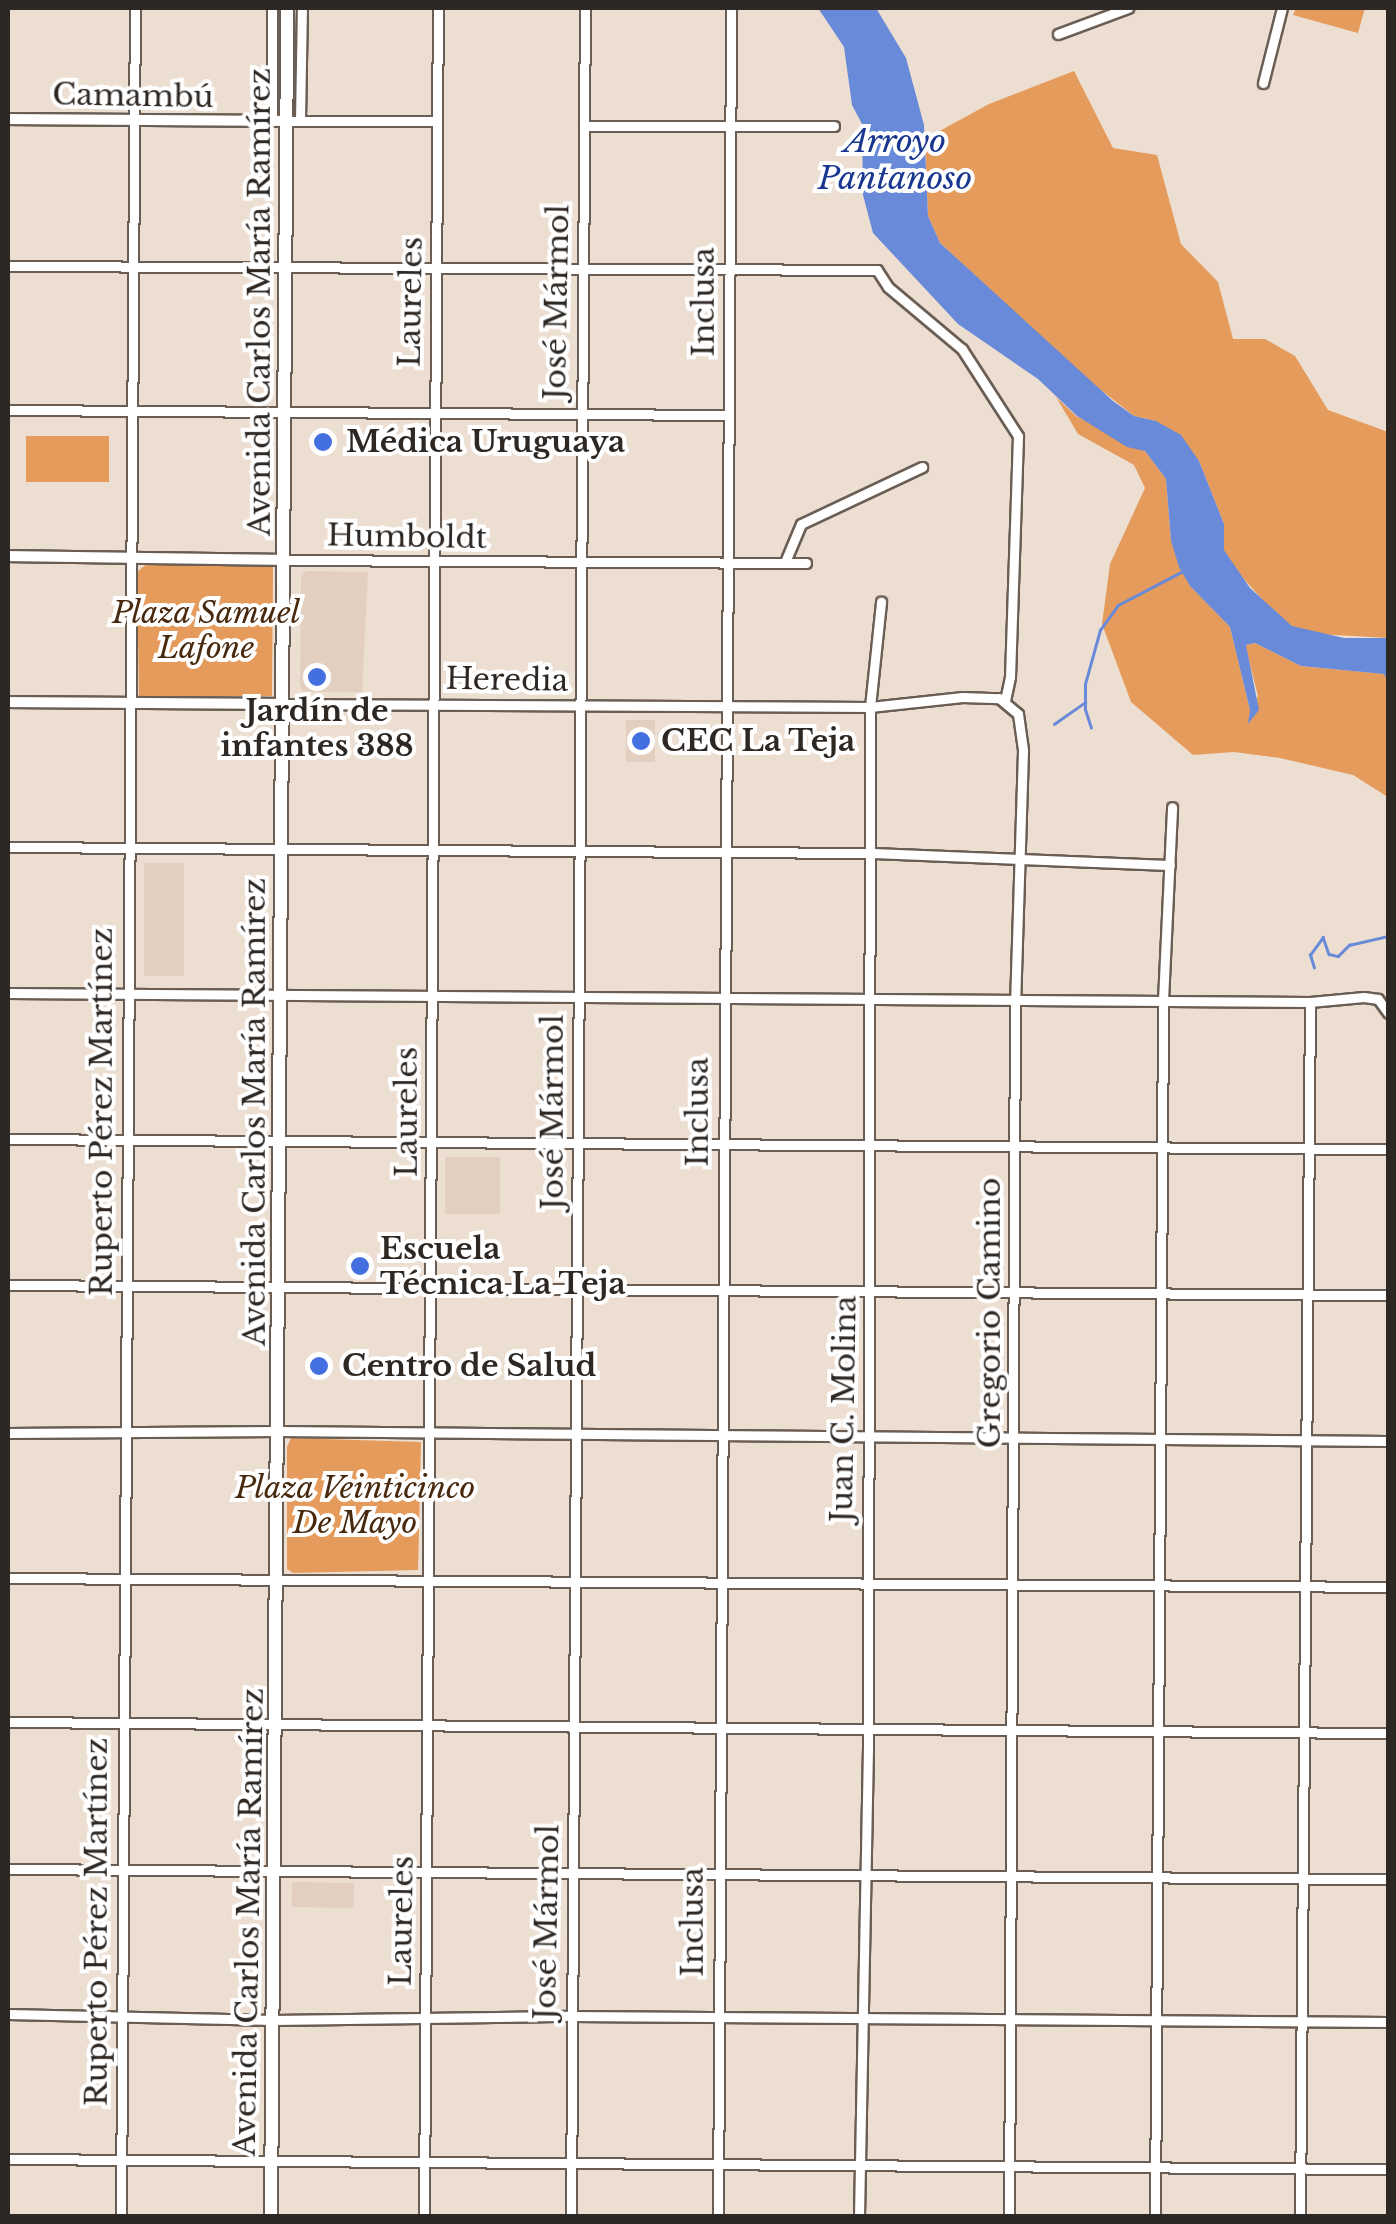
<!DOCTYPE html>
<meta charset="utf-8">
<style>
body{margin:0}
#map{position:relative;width:1396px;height:2224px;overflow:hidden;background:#edded2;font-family:"Libre Baskerville",serif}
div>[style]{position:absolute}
.built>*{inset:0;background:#e3cfbf;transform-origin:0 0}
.green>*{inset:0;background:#e59b5b;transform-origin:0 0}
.water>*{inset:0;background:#698ad8}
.stream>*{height:2.5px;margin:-1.25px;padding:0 1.25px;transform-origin:1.25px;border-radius:1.25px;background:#698ad8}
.roads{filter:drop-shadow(2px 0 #6a5d53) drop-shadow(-2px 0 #6a5d53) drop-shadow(0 2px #6a5d53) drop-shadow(0 -2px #6a5d53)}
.minor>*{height:9px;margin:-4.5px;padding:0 4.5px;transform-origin:4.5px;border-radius:4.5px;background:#fff}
.tertiary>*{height:10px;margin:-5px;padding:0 5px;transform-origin:5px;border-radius:5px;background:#fff}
.secondary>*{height:12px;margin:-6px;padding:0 6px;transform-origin:6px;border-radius:6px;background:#fff}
.dots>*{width:28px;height:28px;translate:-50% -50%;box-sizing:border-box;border:5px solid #fff;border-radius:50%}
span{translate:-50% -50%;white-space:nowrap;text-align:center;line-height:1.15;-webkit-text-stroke:8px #fff;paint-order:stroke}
.street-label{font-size:30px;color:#2e2824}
.poi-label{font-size:30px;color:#2e2824;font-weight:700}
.left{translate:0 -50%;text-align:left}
.park-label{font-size:30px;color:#48290d;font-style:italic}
.water-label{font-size:32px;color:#193791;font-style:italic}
.frame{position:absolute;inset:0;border:10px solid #2e2824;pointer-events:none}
</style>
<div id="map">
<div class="built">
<i style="clip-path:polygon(306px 571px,368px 572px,362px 692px,305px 692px,300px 687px,301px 577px)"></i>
<i style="left:626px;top:720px;width:29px;height:42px"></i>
<i style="left:144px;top:863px;width:40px;height:113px"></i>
<i style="left:445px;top:1157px;width:55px;height:57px"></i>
<i style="left:292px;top:1882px;width:62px;height:25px;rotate:1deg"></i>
</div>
<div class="green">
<i style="clip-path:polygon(1296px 8px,1365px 8px,1358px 33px,1293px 15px)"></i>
<i style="clip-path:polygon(1074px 71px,1113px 148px,1157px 155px,1181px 244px,1218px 282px,1233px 339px,1265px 339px,1295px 356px,1328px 410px,1388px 432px,1388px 638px,1318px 634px,1292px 626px,1271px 609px,1232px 566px,1224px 550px,1224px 524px,1199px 461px,1156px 421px,1134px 416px,1087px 379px,940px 243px,928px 216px,925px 139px,989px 104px)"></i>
<i style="clip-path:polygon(1056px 397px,1076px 416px,1145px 451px,1166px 479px,1171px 541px,1190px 586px,1230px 627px,1250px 710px,1258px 696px,1245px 645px,1255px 643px,1301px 666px,1385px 674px,1388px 682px,1388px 797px,1353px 775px,1280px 758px,1234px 752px,1193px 755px,1131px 702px,1102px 624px,1110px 564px,1145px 488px,1134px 465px,1078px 434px)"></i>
<i style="left:26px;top:436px;width:83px;height:46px"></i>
<i style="clip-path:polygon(148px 563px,273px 567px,272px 696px,139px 696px,137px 572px)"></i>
<i style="clip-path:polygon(291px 1438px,421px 1442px,418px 1570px,293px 1573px,287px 1569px,287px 1447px)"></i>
</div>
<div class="water">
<i style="clip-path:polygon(818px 8px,876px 8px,906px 58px,924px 125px,928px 216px,940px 243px,1113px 401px,1134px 416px,1156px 421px,1181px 435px,1199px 461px,1224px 524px,1224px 550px,1250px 588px,1292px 626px,1344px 638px,1388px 638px,1388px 682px,1384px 674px,1301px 666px,1255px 643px,1246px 645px,1259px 710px,1248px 724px,1250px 710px,1230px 627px,1190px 586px,1179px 567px,1171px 541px,1166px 479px,1145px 451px,1127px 447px,1077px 416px,1038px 379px,958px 324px,873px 233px,863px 195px,862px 124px,852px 105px,844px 47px)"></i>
</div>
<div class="stream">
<i style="left:1054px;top:724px;width:38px;rotate:-35deg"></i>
<i style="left:1091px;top:728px;width:20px;rotate:-108deg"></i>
<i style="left:1085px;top:709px;width:25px;rotate:-90deg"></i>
<i style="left:1085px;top:684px;width:56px;rotate:-74.5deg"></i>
<i style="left:1100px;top:630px;width:31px;rotate:-54deg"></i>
<i style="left:1118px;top:605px;width:71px;rotate:-27.6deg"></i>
<i style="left:1314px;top:968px;width:14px;rotate:-107deg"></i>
<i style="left:1310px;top:955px;width:22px;rotate:-54deg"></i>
<i style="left:1323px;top:937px;width:18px;rotate:71deg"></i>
<i style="left:1329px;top:954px;width:9px;rotate:13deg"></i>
<i style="left:1338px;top:956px;width:16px;rotate:-45deg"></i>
<i style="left:1349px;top:945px;width:40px;rotate:-13deg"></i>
</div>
<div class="roads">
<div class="minor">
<i style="left:1058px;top:34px;width:75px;rotate:-20.4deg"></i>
<i style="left:1263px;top:83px;width:77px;rotate:-75.8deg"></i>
<i style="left:300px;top:120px;width:112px;rotate:-89deg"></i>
<i style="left:272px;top:121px;width:113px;rotate:-90deg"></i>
<i style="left:286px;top:121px;width:151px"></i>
<i style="left:584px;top:126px;width:250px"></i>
<i style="left:8px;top:266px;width:869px;rotate:0.26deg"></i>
<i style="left:877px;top:270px;width:20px;rotate:57deg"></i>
<i style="left:888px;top:287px;width:97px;rotate:40deg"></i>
<i style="left:962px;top:349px;width:103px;rotate:57.2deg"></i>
<i style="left:1018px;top:436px;width:241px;rotate:91.9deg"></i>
<i style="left:1010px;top:677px;width:25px;rotate:102deg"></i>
<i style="left:8px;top:410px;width:720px;rotate:0.4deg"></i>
<i style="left:284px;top:560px;width:522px;rotate:0.33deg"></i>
<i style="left:785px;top:562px;width:41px;rotate:-67.2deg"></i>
<i style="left:801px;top:524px;width:134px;rotate:-25.2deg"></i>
<i style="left:283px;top:704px;width:587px;rotate:0.29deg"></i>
<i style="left:870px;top:707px;width:93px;rotate:-6.2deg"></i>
<i style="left:962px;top:697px;width:37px;rotate:2deg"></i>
<i style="left:999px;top:698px;width:25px;rotate:40deg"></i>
<i style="left:1018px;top:714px;width:37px;rotate:82deg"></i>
<i style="left:1023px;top:751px;width:249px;rotate:91.8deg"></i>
<i style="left:1015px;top:1000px;width:1216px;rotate:90.28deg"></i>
<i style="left:8px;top:847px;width:863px;rotate:0.4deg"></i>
<i style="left:871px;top:853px;width:299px;rotate:2.3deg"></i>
<i style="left:8px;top:993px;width:1302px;rotate:0.4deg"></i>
<i style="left:1310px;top:1002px;width:54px;rotate:-5.3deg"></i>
<i style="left:1364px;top:997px;width:14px;rotate:8deg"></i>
<i style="left:1378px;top:999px;width:17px;rotate:54deg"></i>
<i style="left:8px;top:1139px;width:1380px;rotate:0.42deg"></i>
<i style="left:8px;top:1285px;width:1380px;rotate:0.42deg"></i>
<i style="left:8px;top:1433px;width:270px;rotate:-0.4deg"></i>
<i style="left:278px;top:1431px;width:1110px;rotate:0.52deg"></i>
<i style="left:8px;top:1578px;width:1380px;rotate:0.37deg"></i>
<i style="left:8px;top:1722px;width:1380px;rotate:0.46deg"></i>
<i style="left:8px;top:1869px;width:1380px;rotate:0.42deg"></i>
<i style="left:8px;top:2014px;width:265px;rotate:1.3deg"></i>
<i style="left:273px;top:2020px;width:298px;rotate:-0.8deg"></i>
<i style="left:571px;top:2016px;width:817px;rotate:0.42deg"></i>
<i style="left:8px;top:2159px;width:1380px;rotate:0.42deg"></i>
<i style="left:121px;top:2216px;width:2208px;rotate:-89.64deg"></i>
<i style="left:424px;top:2216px;width:2208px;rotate:-89.64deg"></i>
<i style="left:571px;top:2216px;width:2208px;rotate:-89.64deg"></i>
<i style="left:718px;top:2216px;width:2208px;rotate:-89.66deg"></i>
<i style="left:859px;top:2216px;width:468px;rotate:-88.9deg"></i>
<i style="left:868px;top:1748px;width:1041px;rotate:-89.89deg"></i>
<i style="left:870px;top:707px;width:106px;rotate:-84deg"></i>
<i style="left:1155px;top:2216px;width:1216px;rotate:-89.62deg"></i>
<i style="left:1163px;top:1000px;width:193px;rotate:-87.3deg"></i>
<i style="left:1300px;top:2216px;width:1214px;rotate:-89.53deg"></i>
</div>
<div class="tertiary">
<i style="left:8px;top:119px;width:278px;rotate:0.4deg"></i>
<i style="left:8px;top:556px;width:276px;rotate:0.8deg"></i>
<i style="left:8px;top:702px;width:275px;rotate:0.4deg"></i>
</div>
<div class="secondary">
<i style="left:271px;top:2216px;width:2208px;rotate:-89.58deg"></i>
</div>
</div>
<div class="dots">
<i style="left:323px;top:442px;background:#446fe1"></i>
<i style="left:317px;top:677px;background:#446fe1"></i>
<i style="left:641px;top:741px;background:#446fe1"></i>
<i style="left:360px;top:1266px;background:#446fe1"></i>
<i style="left:319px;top:1366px;background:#446fe1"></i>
</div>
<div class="street-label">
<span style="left:133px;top:96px;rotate:1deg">Camambú</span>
<span style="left:260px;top:302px;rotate:-90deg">Avenida Carlos María Ramírez</span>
<span style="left:411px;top:302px;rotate:-89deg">Laureles</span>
<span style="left:557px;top:302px;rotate:-89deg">José Mármol</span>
<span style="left:704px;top:302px;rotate:-90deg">Inclusa</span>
<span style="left:407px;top:537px;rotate:1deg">Humboldt</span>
<span style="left:507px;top:680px;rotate:1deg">Heredia</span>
<span style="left:102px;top:1112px;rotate:-90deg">Ruperto Pérez Martínez</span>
<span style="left:255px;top:1112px;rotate:-90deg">Avenida Carlos María Ramírez</span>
<span style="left:407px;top:1112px;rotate:-90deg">Laureles</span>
<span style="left:553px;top:1112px;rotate:-90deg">José Mármol</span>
<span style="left:698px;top:1112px;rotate:-90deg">Inclusa</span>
<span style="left:990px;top:1313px;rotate:-90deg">Gregorio Camino</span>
<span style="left:844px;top:1409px;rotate:-89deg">Juan C. Molina</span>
<span style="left:402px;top:1921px;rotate:-89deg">Laureles</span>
<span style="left:97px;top:1922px;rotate:-90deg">Ruperto Pérez Martínez</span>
<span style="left:249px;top:1922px;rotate:-89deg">Avenida Carlos María Ramírez</span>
<span style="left:547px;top:1922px;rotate:-89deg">José Mármol</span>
<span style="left:693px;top:1922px;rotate:-90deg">Inclusa</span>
</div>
<div class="poi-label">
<span class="left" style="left:346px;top:442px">Médica Uruguaya</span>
<span style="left:317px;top:728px">Jardín de<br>infantes 388</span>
<span class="left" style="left:661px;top:741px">CEC La Teja</span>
<span class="left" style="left:380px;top:1266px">Escuela<br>Técnica La Teja</span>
<span class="left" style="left:342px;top:1366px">Centro de Salud</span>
</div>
<div class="park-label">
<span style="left:206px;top:630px">Plaza Samuel<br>Lafone</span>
<span style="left:355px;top:1505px">Plaza Veinticinco<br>De Mayo</span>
</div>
<div class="water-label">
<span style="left:895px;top:160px">Arroyo<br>Pantanoso</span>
</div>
<div class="frame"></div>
</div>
